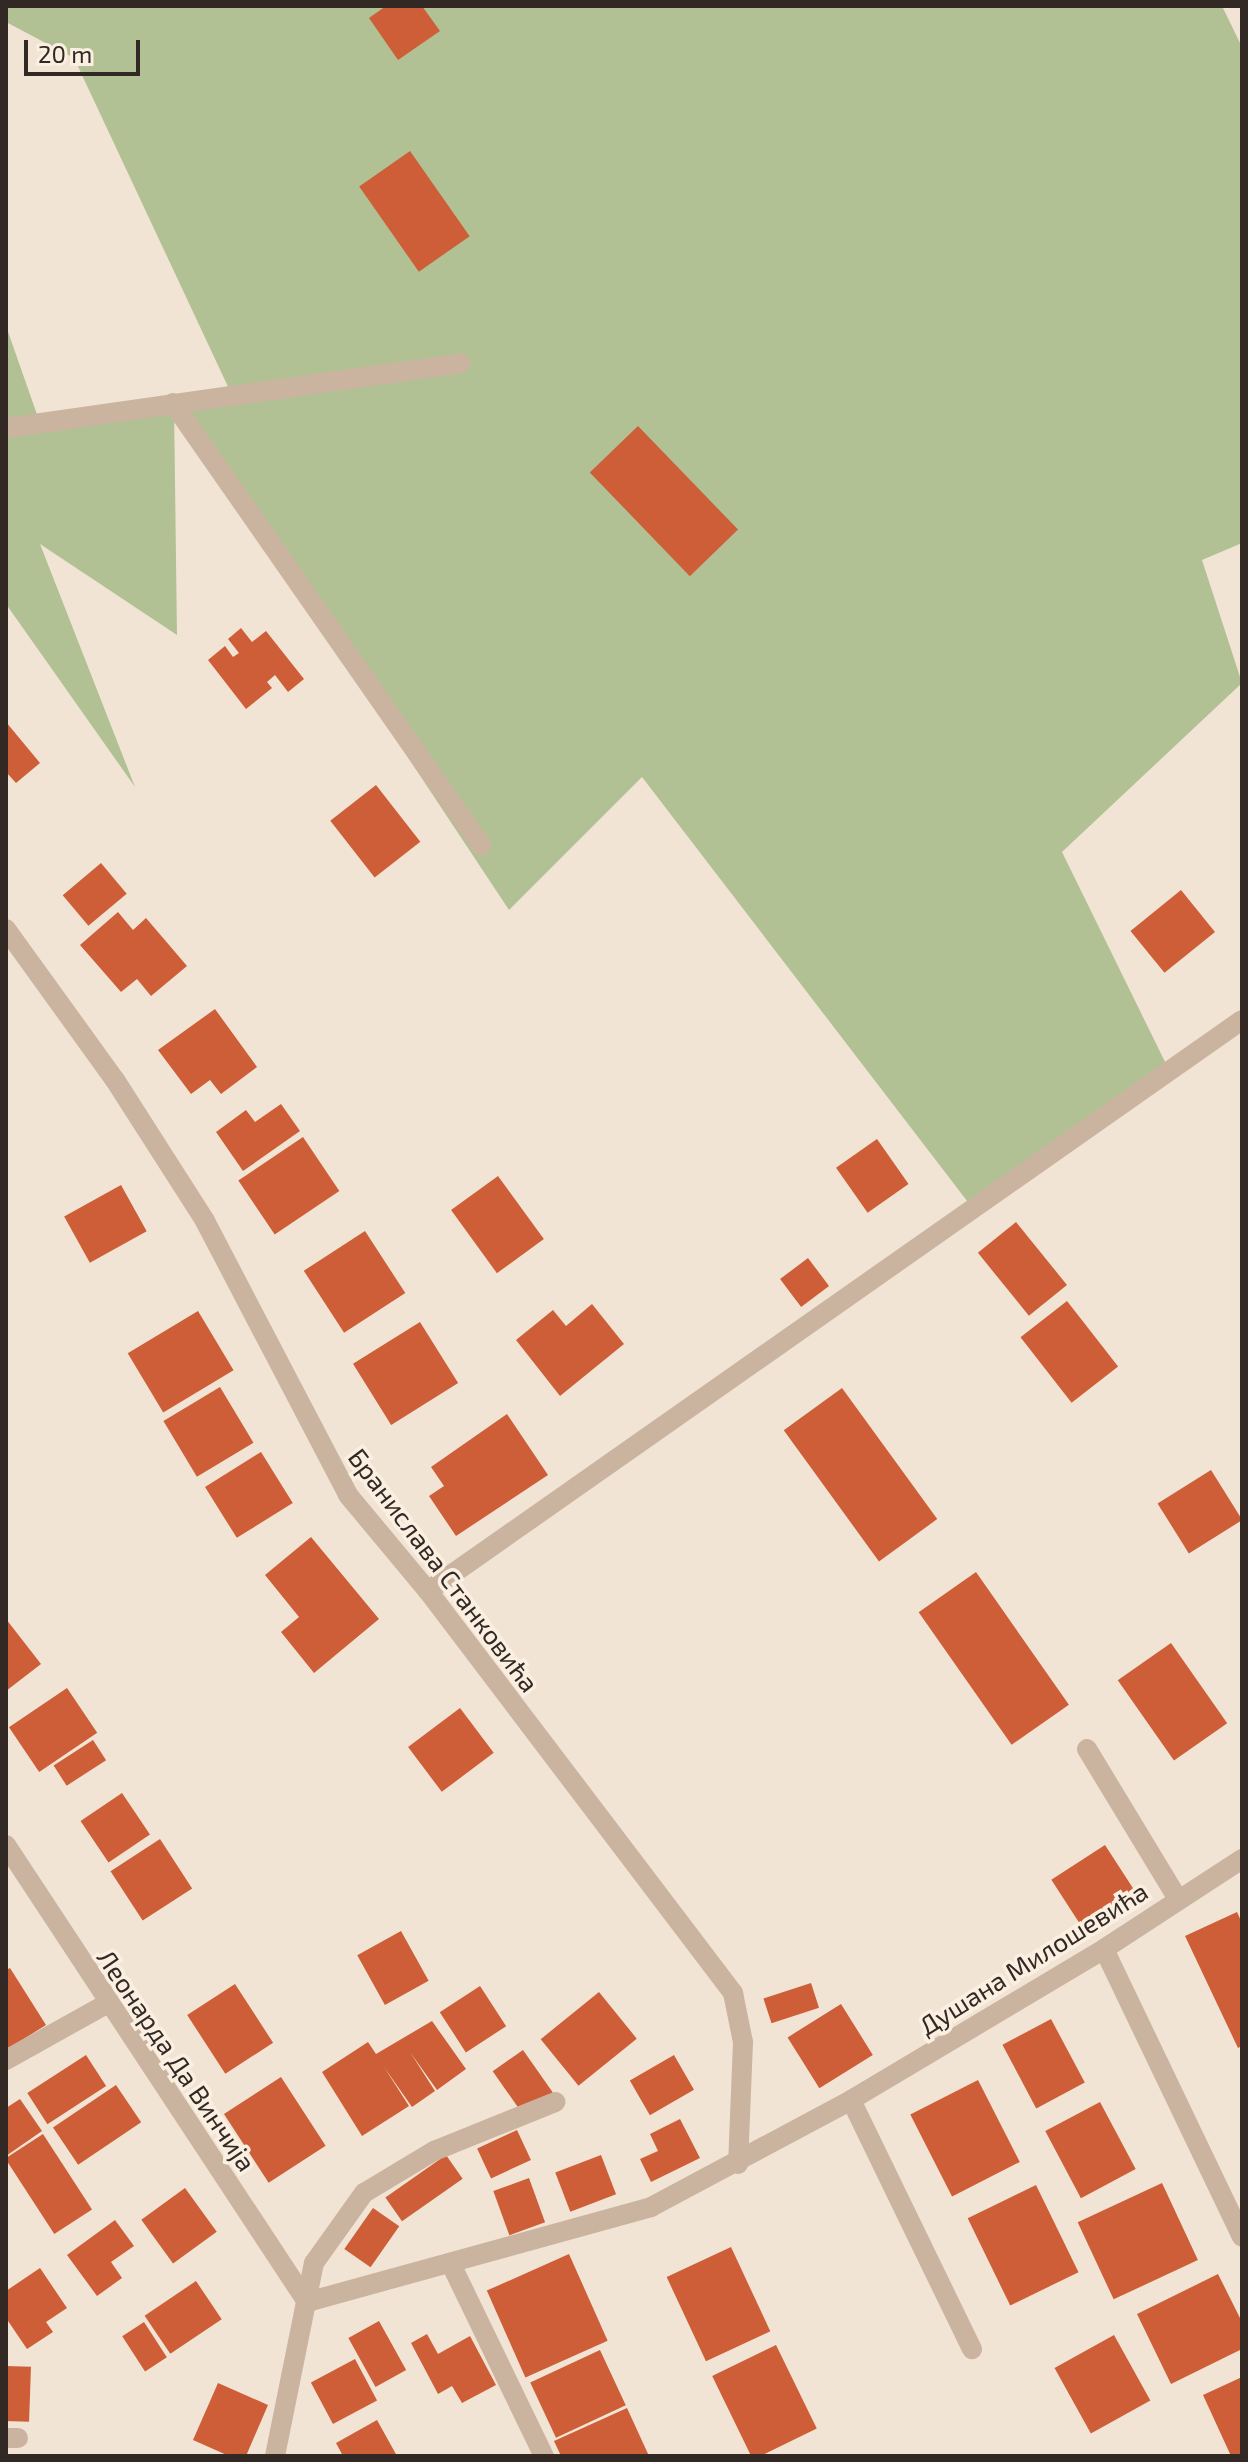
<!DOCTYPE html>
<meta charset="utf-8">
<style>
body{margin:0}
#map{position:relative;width:1248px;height:2462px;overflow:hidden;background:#f2e4d4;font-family:"Exo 2",sans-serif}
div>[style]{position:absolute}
.green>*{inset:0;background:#b1c194}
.building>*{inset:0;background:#cd5e37;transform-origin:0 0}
.minor>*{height:20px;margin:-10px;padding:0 10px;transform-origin:10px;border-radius:10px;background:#cab4a0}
span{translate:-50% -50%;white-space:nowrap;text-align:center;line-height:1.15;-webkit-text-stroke:7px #faefe1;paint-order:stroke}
.street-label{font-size:26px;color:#332924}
.frame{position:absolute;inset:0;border:8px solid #332924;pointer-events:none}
.scale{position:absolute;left:24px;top:40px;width:116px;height:36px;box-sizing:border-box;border:4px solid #332924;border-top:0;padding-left:10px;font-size:24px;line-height:28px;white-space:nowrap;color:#332924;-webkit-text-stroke:6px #faefe1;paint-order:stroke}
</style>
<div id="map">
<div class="green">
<i style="clip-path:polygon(6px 6px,1222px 6px,1242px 47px,1242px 543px,1202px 560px,1242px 683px,1062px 852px,1170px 1072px,974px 1210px,642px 777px,509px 910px,174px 404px,177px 635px,40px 544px,135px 787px,6px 604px,6px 326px,40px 423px,231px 393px,74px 58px,6px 22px)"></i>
</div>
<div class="building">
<i style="clip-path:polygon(386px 6px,422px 6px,440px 31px,398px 60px,369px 18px)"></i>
<i style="left:410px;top:151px;width:104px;height:62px;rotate:55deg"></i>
<i style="left:638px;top:426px;width:144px;height:67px;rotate:46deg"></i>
<i style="clip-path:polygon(241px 628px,252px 642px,266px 631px,304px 679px,288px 692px,275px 675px,267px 682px,272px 688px,246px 709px,208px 660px,225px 646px,233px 657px,239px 653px,228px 639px)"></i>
<i style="clip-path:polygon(6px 722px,40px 763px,16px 783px,6px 772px)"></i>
<i style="left:376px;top:785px;width:72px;height:58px;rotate:52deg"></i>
<i style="left:101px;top:863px;width:40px;height:50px;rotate:50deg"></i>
<i style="left:1181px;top:890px;width:54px;height:65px;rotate:51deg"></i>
<i style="clip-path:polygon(118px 912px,133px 930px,146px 918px,187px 966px,151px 996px,137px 979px,121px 992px,80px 945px)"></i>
<i style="clip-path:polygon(215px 1009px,257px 1067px,221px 1094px,210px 1080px,191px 1094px,158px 1050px)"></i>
<i style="clip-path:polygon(281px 1104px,300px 1131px,243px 1171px,216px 1132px,246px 1110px,255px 1122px)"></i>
<i style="left:303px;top:1137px;width:65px;height:78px;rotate:56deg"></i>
<i style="left:877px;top:1139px;width:55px;height:50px;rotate:55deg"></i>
<i style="left:498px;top:1176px;width:78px;height:58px;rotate:54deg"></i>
<i style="left:121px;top:1185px;width:53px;height:65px;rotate:61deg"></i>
<i style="left:1016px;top:1222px;width:81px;height:49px;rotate:51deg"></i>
<i style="left:365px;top:1231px;width:74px;height:73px;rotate:57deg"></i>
<i style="left:808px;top:1258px;width:35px;height:35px;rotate:53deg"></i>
<i style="left:1067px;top:1301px;width:83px;height:59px;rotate:52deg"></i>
<i style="clip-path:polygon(592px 1304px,624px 1344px,560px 1396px,516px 1340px,553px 1310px,566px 1326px)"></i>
<i style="left:198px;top:1311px;width:69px;height:82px;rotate:59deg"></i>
<i style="left:420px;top:1322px;width:72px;height:79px;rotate:58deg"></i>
<i style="left:220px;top:1387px;width:65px;height:66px;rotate:59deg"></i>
<i style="left:842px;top:1388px;width:162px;height:72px;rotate:54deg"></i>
<i style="clip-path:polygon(507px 1414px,548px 1475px,456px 1536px,429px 1496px,444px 1486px,431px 1467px)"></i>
<i style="left:261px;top:1452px;width:60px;height:66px;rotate:58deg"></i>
<i style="left:1211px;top:1470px;width:59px;height:63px;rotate:58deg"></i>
<i style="clip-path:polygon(311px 1537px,379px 1619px,314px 1673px,281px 1632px,299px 1617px,265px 1575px)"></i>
<i style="left:976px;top:1572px;width:162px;height:70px;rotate:55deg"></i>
<i style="clip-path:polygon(6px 1619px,41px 1664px,6px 1691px)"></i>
<i style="left:1171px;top:1643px;width:98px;height:65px;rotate:55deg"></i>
<i style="left:67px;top:1688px;width:54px;height:70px;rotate:56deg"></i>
<i style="left:460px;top:1708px;width:56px;height:65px;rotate:53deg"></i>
<i style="left:93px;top:1740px;width:24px;height:47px;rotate:57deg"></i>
<i style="left:122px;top:1793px;width:50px;height:50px;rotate:56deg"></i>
<i style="left:160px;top:1839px;width:59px;height:59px;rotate:57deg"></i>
<i style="left:1105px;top:1845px;width:55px;height:64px;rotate:57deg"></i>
<i style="clip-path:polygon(1237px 1912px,1242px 1923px,1242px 2046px,1238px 2048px,1185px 1936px)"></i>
<i style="left:401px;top:1931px;width:57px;height:50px;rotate:61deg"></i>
<i style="clip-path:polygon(10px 1968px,46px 2025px,6px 2050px,6px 1970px)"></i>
<i style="left:811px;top:1983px;width:26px;height:50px;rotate:72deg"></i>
<i style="left:235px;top:1984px;width:70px;height:57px;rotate:57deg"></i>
<i style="left:480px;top:1986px;width:48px;height:48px;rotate:57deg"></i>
<i style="left:599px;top:1992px;width:60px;height:75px;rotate:51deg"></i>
<i style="left:841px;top:2004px;width:60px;height:63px;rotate:58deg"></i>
<i style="left:1051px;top:2019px;width:72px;height:55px;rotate:62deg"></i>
<i style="clip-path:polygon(432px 2021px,466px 2069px,437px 2090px,410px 2052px,435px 2091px,412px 2107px,384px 2067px,409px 2106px,362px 2136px,322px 2072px,368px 2042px,376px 2054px)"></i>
<i style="left:523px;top:2050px;width:52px;height:37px;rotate:55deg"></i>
<i style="left:86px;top:2055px;width:37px;height:70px;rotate:57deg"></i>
<i style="left:674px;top:2055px;width:40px;height:51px;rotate:60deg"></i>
<i style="left:281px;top:2077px;width:82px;height:68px;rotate:57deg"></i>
<i style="left:978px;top:2080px;width:92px;height:76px;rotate:63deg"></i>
<i style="left:116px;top:2085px;width:45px;height:76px;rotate:56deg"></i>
<i style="clip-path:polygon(20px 2099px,42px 2131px,6px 2156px,6px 2108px)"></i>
<i style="left:1100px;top:2102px;width:76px;height:62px;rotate:62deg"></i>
<i style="clip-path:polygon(680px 2119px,700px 2158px,651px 2182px,640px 2159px,658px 2151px,650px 2134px)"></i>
<i style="left:517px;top:2130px;width:33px;height:44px;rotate:65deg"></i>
<i style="left:43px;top:2134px;width:90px;height:45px;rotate:57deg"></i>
<i style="left:446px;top:2155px;width:29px;height:74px;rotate:55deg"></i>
<i style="left:601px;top:2155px;width:42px;height:49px;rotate:69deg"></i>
<i style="left:529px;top:2178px;width:47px;height:38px;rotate:70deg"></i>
<i style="left:1162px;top:2183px;width:85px;height:93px;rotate:65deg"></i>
<i style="left:1036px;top:2185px;width:97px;height:76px;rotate:64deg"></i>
<i style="left:185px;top:2188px;width:54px;height:54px;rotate:54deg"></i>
<i style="left:373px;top:2208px;width:32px;height:50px;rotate:35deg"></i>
<i style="clip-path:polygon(115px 2220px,134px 2246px,111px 2262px,122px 2278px,97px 2296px,67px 2255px)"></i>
<i style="left:731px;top:2247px;width:93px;height:71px;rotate:65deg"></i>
<i style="left:569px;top:2254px;width:95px;height:90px;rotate:66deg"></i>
<i style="clip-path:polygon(40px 2268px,67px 2308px,46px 2322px,53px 2332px,27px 2349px,6px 2318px,6px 2291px)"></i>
<i style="clip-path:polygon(1218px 2274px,1242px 2322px,1242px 2349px,1171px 2384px,1137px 2314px)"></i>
<i style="left:196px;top:2281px;width:46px;height:62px;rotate:56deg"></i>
<i style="left:379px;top:2321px;width:56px;height:35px;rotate:61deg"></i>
<i style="left:144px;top:2322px;width:42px;height:26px;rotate:57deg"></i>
<i style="clip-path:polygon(427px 2334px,438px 2354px,470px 2336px,496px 2385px,462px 2403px,452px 2386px,438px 2394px,411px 2343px)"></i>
<i style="left:1114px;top:2335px;width:75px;height:68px;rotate:61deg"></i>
<i style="left:776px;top:2345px;width:93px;height:71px;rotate:64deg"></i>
<i style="left:600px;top:2350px;width:61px;height:77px;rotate:65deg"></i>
<i style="left:355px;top:2359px;width:47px;height:50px;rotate:62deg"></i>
<i style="left:6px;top:2366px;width:25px;height:55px;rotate:2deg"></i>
<i style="clip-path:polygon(1242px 2377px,1242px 2456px,1231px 2456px,1203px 2395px)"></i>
<i style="clip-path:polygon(218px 2383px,268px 2405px,246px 2456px,229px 2456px,193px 2440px)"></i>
<i style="clip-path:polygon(627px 2408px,649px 2456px,561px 2456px,554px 2441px)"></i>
<i style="clip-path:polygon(377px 2420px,397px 2456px,343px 2456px,336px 2443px)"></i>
</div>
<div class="minor">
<i style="left:173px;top:403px;width:539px;rotate:55.13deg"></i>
<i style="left:6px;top:428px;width:459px;rotate:-8.1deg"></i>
<i style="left:6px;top:929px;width:186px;rotate:54.2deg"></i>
<i style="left:115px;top:1080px;width:167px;rotate:57.4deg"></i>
<i style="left:205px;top:1221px;width:309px;rotate:62.4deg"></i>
<i style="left:348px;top:1495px;width:125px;rotate:50.2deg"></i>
<i style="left:428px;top:1591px;width:505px;rotate:52.81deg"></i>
<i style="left:733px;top:1993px;width:50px;rotate:78.5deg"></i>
<i style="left:743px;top:2042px;width:122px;rotate:92.3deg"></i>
<i style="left:428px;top:1591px;width:994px;rotate:-35.05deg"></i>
<i style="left:1087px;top:1749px;width:175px;rotate:58.8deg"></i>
<i style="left:6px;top:1845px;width:547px;rotate:56.63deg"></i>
<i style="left:1104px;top:1949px;width:319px;rotate:64.4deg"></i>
<i style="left:6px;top:2060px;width:115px;rotate:-29.2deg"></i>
<i style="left:851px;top:2100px;width:277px;rotate:64.1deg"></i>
<i style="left:451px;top:2264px;width:213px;rotate:64.2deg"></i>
<i style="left:307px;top:2302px;width:357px;rotate:-15.4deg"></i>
<i style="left:651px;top:2207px;width:227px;rotate:-28.1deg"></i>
<i style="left:851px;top:2100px;width:295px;rotate:-30.8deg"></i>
<i style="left:1104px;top:1949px;width:165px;rotate:-33.1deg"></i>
<i style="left:6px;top:2438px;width:12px"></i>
<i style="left:275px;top:2456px;width:197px;rotate:-78.6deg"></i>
<i style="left:314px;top:2263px;width:86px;rotate:-54.5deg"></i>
<i style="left:364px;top:2193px;width:82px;rotate:-31deg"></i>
<i style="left:434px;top:2151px;width:131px;rotate:-22deg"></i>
</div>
<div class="street-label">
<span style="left:444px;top:1570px;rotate:53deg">Бранислава Станковића</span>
<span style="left:1033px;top:1958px;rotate:-32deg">Душана Милошевића</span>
<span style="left:177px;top:2060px;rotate:56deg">Леонарда Да Винчија</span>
</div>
<div class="frame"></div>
<div class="scale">20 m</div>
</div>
